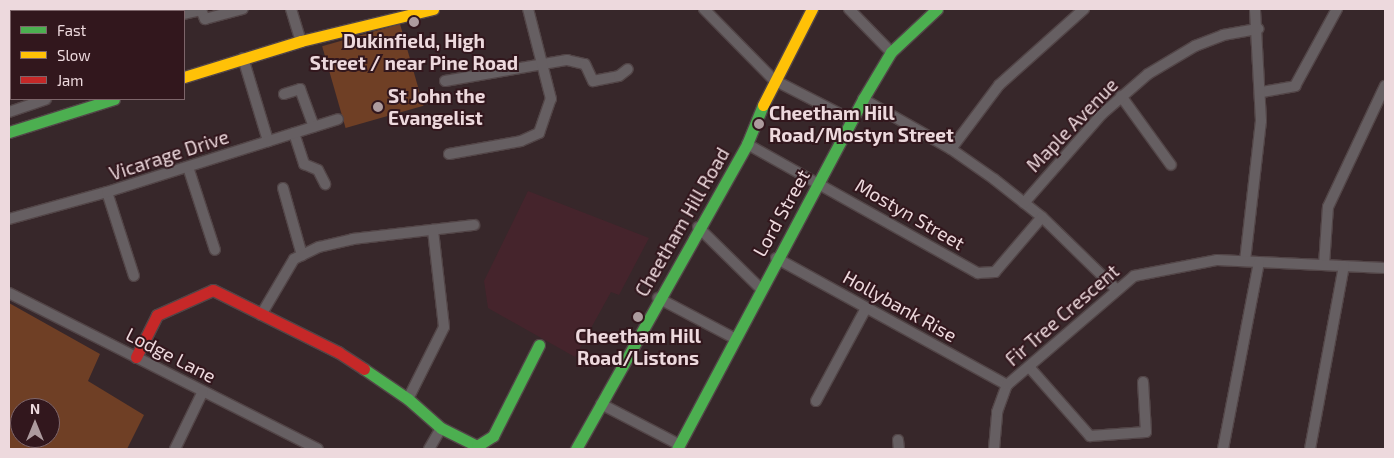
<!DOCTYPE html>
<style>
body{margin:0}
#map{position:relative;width:1394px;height:458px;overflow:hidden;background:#37272a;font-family:"Exo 2",sans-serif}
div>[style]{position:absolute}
.built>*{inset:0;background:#45242c}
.green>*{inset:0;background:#6f3f25;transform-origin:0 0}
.roads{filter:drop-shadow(1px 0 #524547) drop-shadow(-1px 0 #524547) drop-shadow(0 1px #524547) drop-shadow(0 -1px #524547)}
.street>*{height:10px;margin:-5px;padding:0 5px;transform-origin:5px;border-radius:5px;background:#665f62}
.fast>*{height:11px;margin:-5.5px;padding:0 5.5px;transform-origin:5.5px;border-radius:5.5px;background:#4caf50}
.slow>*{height:11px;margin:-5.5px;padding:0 5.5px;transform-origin:5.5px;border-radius:5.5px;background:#ffc107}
.jam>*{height:11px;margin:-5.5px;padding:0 5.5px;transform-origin:5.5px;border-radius:5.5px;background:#c62828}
.dots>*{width:14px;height:14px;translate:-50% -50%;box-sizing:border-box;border:2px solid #32171d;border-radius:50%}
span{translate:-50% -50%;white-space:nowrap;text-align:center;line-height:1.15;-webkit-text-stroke:4px #32171d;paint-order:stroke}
.poi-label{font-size:19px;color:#edd9dd;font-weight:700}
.left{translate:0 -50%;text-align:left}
.street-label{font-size:19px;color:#edd9dd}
.frame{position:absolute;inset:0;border:10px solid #edd9dd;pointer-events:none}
.legend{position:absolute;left:10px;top:10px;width:175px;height:90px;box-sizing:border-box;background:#32171d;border:1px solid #7d656a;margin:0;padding:6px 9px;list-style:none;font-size:15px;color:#edd9dd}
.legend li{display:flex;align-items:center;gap:10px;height:25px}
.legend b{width:25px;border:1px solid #7d656a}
.north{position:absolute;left:10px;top:398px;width:50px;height:50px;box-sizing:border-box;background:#32171d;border:1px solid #7d656a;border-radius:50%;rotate:0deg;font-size:14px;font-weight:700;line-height:20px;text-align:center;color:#edd9dd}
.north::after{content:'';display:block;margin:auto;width:18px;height:22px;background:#ad9b9e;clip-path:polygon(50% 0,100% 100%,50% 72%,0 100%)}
</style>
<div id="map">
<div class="built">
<i style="clip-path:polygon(528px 191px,649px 238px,619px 295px,611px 292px,575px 357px,488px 308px,484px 281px)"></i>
</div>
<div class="green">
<i style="left:400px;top:24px;width:85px;height:81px;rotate:74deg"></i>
<i style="clip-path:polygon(evenodd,9px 303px,100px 354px,88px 381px,144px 415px,127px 449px,9px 449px,9px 303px,20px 408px,50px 408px,50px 438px,20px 438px,20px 408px)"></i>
</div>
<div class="roads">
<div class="street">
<i style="left:291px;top:9px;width:34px;rotate:73deg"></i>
<i style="left:704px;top:9px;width:100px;rotate:45.4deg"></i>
<i style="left:774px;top:80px;width:88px;rotate:27.1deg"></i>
<i style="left:849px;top:9px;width:60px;rotate:45.7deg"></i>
<i style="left:184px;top:14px;width:17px;rotate:-13deg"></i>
<i style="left:201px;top:10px;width:10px;rotate:66deg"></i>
<i style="left:205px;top:19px;width:39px;rotate:-15deg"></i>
<i style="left:243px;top:58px;width:87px;rotate:73.2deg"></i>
<i style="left:445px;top:81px;width:124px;rotate:-9.8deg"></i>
<i style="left:567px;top:60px;width:18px;rotate:13deg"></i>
<i style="left:585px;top:64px;width:19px;rotate:65deg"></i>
<i style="left:593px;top:81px;width:26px;rotate:-11deg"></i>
<i style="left:619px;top:76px;width:11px;rotate:-38deg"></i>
<i style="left:1262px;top:92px;width:34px;rotate:-10deg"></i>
<i style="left:1295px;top:86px;width:88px;rotate:-61.4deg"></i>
<i style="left:284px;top:94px;width:17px;rotate:-17deg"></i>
<i style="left:300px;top:89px;width:40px;rotate:69.8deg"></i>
<i style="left:1121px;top:96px;width:85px;rotate:54.1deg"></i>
<i style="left:863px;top:99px;width:101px;rotate:29.6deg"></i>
<i style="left:951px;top:149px;width:52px;rotate:34.9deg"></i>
<i style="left:994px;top:179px;width:61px;rotate:38.4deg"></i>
<i style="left:1042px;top:217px;width:103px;rotate:44.2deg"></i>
<i style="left:9px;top:112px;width:39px;rotate:-19deg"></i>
<i style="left:294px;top:133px;width:33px;rotate:72deg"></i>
<i style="left:304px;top:164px;width:15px;rotate:23deg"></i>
<i style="left:318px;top:170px;width:16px;rotate:63deg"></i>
<i style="left:747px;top:144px;width:265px;rotate:29.2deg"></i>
<i style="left:978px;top:273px;width:17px;rotate:-3deg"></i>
<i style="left:995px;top:272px;width:72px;rotate:-49.5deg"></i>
<i style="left:951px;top:149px;width:80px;rotate:-53.1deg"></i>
<i style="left:999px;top:85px;width:114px;rotate:-41.8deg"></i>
<i style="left:449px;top:154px;width:73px;rotate:-10.2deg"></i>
<i style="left:521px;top:141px;width:20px;rotate:-24deg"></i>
<i style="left:539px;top:133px;width:36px;rotate:-71deg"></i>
<i style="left:551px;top:99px;width:93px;rotate:-104.3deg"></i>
<i style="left:188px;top:167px;width:87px;rotate:72deg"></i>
<i style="left:283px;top:188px;width:70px;rotate:74.2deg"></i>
<i style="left:107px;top:192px;width:88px;rotate:72.2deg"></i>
<i style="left:1024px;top:203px;width:118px;rotate:-48.8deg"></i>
<i style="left:1102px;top:114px;width:61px;rotate:-41deg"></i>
<i style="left:1148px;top:74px;width:55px;rotate:-30.8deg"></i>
<i style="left:1195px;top:46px;width:30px;rotate:-21deg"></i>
<i style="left:1223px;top:35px;width:36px;rotate:-10deg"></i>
<i style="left:9px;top:219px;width:102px;rotate:-15.4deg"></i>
<i style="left:107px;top:192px;width:242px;rotate:-17.5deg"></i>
<i style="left:698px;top:227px;width:87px;rotate:44.5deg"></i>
<i style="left:776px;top:258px;width:264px;rotate:28.8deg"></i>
<i style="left:1245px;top:261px;width:141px;rotate:-83.5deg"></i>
<i style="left:1261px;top:121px;width:112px;rotate:-93.1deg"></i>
<i style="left:1324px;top:265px;width:58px;rotate:-86.1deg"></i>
<i style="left:1328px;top:207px;width:134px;rotate:-64.8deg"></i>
<i style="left:9px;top:293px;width:346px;rotate:26.8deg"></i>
<i style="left:658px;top:298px;width:86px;rotate:27.8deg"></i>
<i style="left:261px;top:315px;width:65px;rotate:-59.5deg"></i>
<i style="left:294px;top:259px;width:28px;rotate:-26deg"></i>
<i style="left:319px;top:247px;width:35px;rotate:-13deg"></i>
<i style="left:353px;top:239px;width:122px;rotate:-6.6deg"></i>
<i style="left:1030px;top:368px;width:91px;rotate:48.6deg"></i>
<i style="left:1090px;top:436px;width:56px;rotate:-4.1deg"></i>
<i style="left:1146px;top:432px;width:50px;rotate:-93.4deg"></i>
<i style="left:408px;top:399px;width:80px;rotate:-63.4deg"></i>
<i style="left:444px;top:327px;width:98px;rotate:-96.5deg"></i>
<i style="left:816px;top:401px;width:106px;rotate:-61.7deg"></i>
<i style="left:601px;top:404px;width:89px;rotate:27.4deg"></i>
<i style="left:898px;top:440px;width:9px;rotate:84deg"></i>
<i style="left:175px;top:449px;width:64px;rotate:-64.2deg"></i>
<i style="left:429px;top:449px;width:24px;rotate:-60deg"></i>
<i style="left:994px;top:449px;width:37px;rotate:-85deg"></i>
<i style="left:997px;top:412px;width:29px;rotate:-70deg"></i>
<i style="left:1007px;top:385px;width:167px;rotate:-40.6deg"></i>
<i style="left:1134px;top:276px;width:85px;rotate:-10.9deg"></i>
<i style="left:1217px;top:260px;width:168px;rotate:2.7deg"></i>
<i style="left:1223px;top:449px;width:190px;rotate:-79.1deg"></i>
<i style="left:1310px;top:449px;width:186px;rotate:-79.5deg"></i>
</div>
<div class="fast">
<i style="left:9px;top:132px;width:110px;rotate:-17.4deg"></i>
<i style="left:364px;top:369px;width:53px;rotate:34.3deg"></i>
<i style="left:408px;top:399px;width:44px;rotate:41.3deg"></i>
<i style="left:441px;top:428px;width:40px;rotate:26.6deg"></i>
<i style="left:477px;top:446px;width:19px;rotate:-32deg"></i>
<i style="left:493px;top:436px;width:102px;rotate:-63.2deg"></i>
<i style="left:576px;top:449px;width:350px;rotate:-60.7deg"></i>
<i style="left:747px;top:144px;width:42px;rotate:-67.7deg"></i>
<i style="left:677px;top:449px;width:396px;rotate:-62deg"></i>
<i style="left:863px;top:99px;width:55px;rotate:-59.2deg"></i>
<i style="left:891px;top:52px;width:63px;rotate:-43.1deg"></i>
</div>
<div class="slow">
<i style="left:184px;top:77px;width:122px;rotate:-17.1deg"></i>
<i style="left:301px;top:41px;width:136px;rotate:-13.6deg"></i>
<i style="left:763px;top:105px;width:108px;rotate:-63deg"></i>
</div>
<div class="jam">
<i style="left:136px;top:357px;width:47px;rotate:-63.4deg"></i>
<i style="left:157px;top:315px;width:61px;rotate:-24.1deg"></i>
<i style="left:213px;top:290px;width:140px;rotate:26.4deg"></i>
<i style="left:338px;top:352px;width:31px;rotate:33deg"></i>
</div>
</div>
<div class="dots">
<i style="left:414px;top:22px;background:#ad9b9e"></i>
<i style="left:378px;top:107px;background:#ad9b9e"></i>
<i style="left:759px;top:124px;background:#ad9b9e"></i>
<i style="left:638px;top:317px;background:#ad9b9e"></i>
</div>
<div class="poi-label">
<span style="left:414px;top:52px">Dukinfield, High<br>Street / near Pine Road</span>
<span class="left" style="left:388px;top:107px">St John the<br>Evangelist</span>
<span class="left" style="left:769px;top:124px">Cheetham Hill<br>Road/Mostyn Street</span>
<span style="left:638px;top:347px">Cheetham Hill<br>Road/Listons</span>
</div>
<div class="street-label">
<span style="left:1072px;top:125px;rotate:-46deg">Maple Avenue</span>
<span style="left:169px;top:155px;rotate:-18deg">Vicarage Drive</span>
<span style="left:781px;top:213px;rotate:-61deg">Lord Street</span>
<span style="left:910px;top:214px;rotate:30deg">Mostyn Street</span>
<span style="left:682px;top:222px;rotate:-60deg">Cheetham Hill Road</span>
<span style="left:900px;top:306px;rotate:29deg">Hollybank Rise</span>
<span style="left:1062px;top:315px;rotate:-41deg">Fir Tree Crescent</span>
<span style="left:171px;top:355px;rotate:27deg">Lodge Lane</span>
</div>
<div class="frame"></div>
<ul class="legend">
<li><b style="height:6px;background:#4caf50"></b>Fast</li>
<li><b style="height:6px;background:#ffc107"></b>Slow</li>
<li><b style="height:6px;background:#c62828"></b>Jam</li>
</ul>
<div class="north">N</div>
</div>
